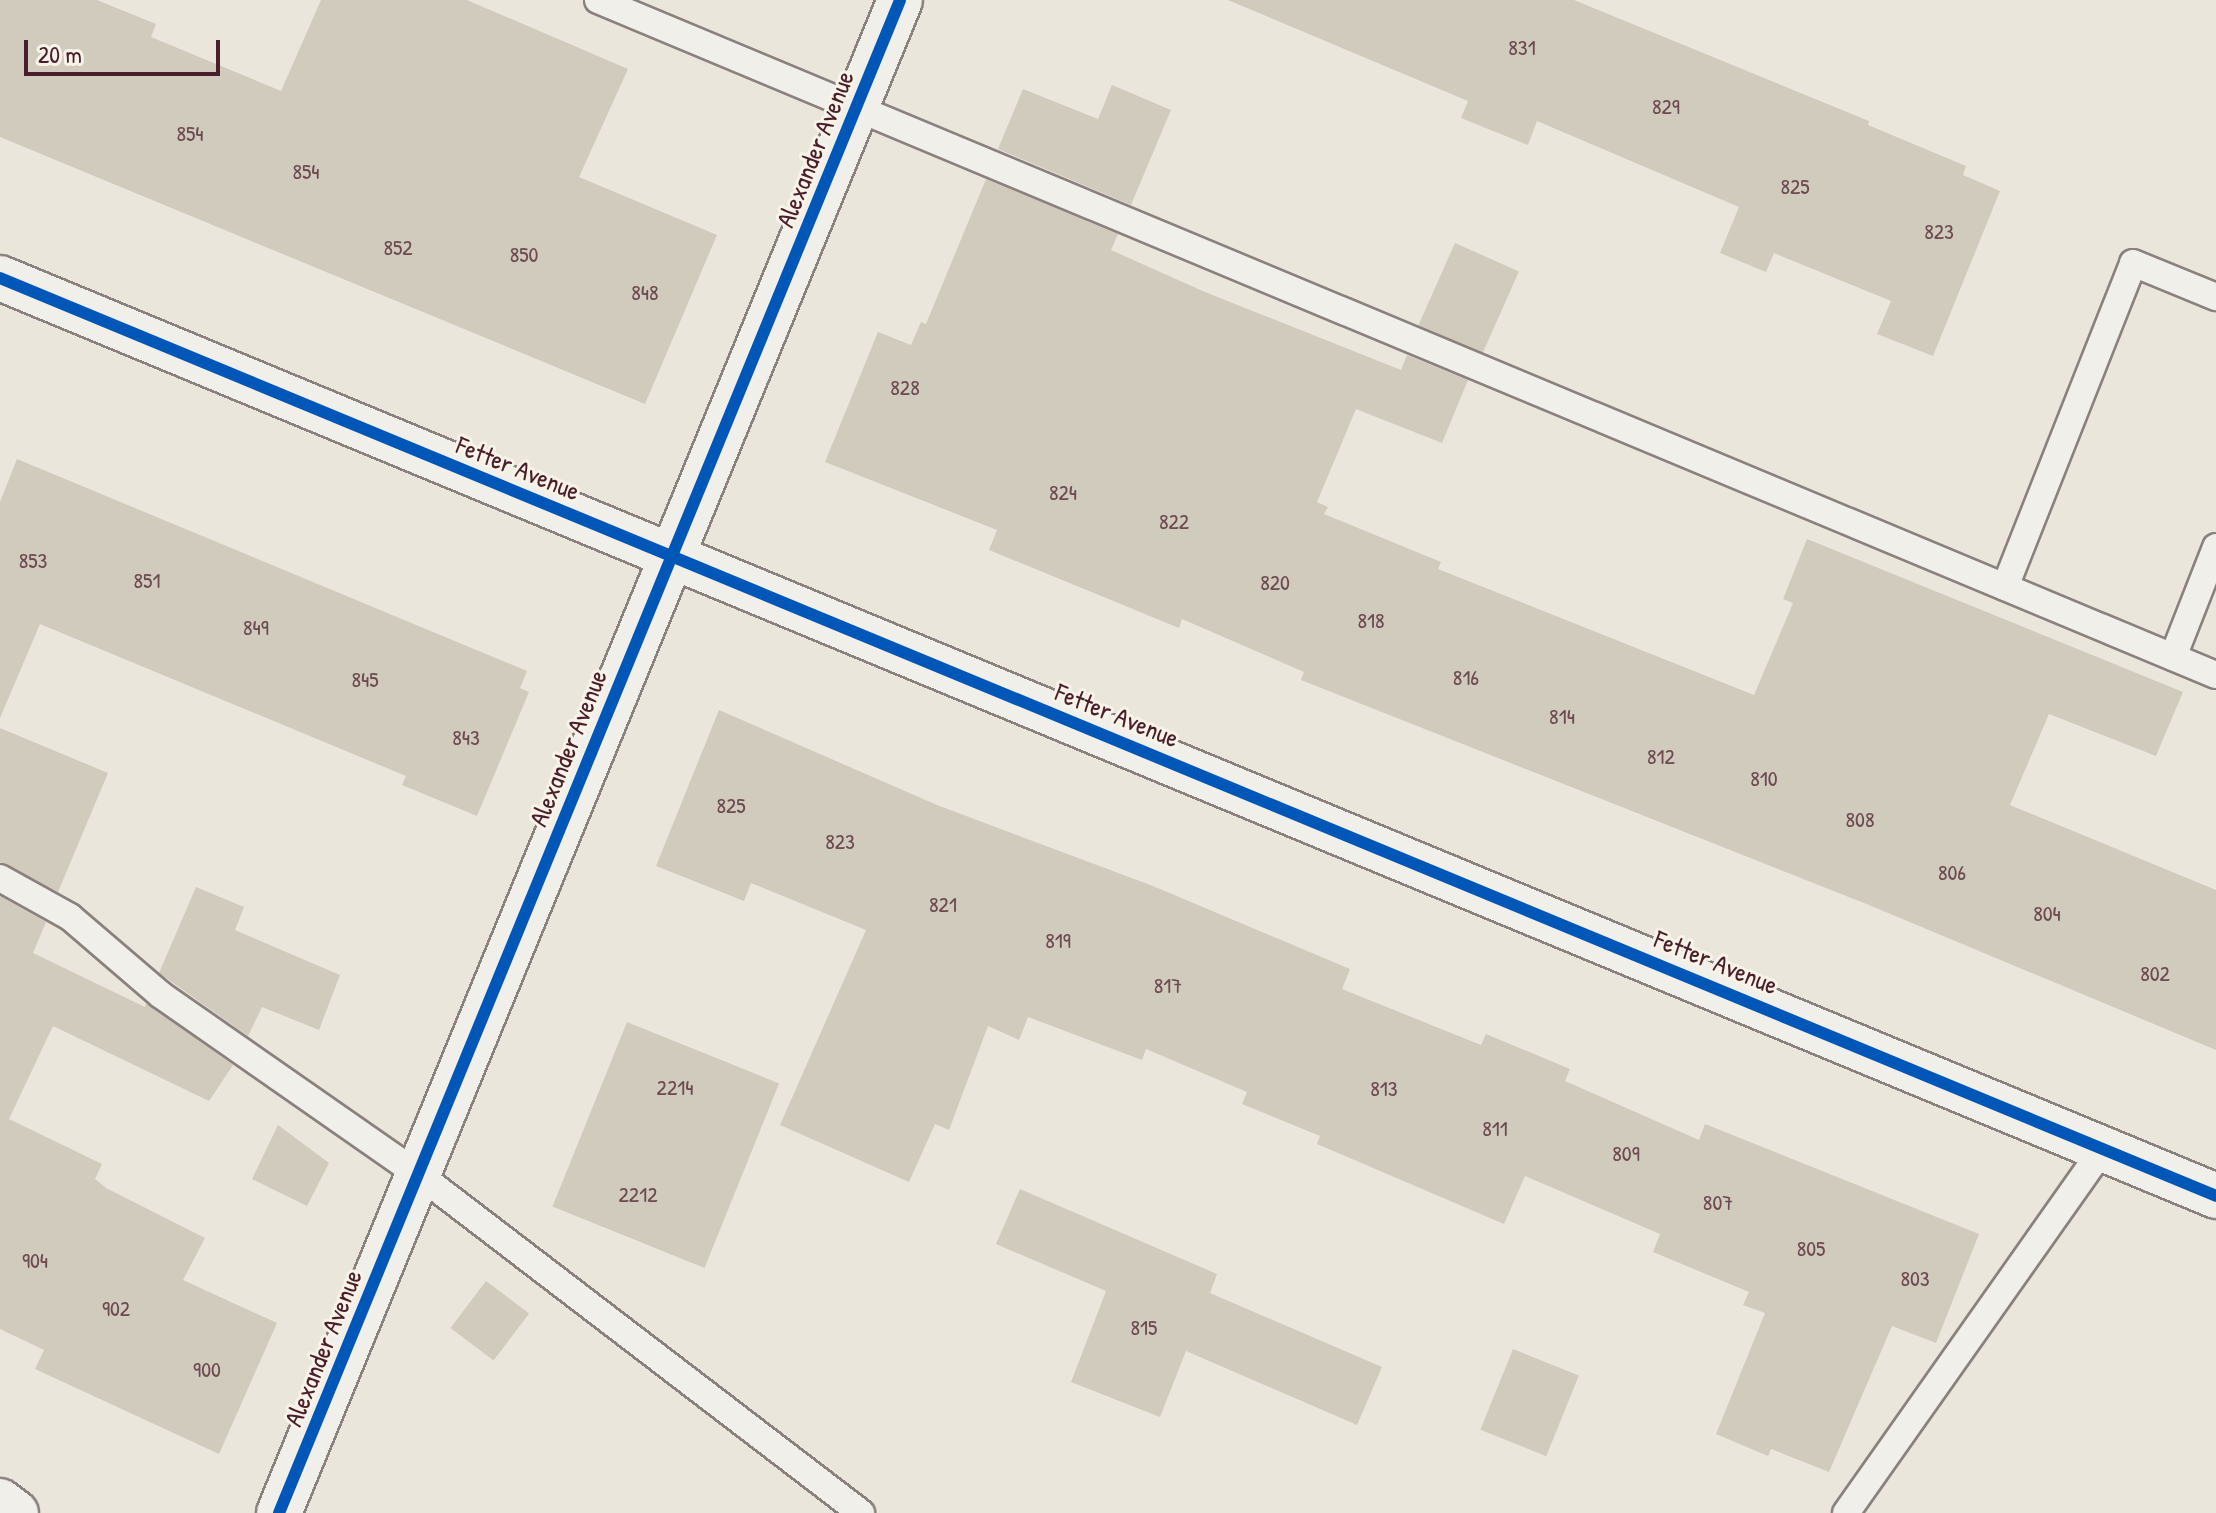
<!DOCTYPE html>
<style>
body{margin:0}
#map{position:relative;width:2216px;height:1513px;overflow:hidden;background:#eae6dc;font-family:"Patrick Hand",sans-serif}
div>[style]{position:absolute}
.building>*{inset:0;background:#d1cbbd;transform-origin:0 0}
.roads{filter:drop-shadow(2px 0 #8a807e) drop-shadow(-2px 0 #8a807e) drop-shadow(0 2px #8a807e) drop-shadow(0 -2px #8a807e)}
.lane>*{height:26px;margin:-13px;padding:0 13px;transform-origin:13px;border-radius:13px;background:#f1efea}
.street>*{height:44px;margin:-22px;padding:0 22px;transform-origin:22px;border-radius:22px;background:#f1efea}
.cycleway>*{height:12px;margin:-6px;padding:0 6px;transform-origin:6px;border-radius:6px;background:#0057b8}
span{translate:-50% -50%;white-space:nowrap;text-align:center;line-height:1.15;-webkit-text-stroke:6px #f7f3e8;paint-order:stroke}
.number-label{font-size:22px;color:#6c4a50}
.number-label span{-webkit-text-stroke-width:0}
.street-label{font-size:26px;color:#4a1f2b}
.scale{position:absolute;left:24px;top:40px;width:196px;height:36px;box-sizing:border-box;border:4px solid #4a1f2b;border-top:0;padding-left:10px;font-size:24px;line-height:28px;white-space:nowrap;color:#4a1f2b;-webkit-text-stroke:6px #f7f3e8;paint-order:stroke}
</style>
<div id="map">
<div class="building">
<i style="clip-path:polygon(0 0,97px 0,156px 24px,151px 37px,281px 91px,321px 0,467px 0,628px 69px,579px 177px,717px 235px,645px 404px,0 137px)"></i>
<i style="clip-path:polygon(1228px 0,1574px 0,1869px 121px,1868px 125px,1966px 166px,1963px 175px,2000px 191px,1933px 356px,1877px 334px,1891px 301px,1774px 253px,1766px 272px,1720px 253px,1739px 207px,1537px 121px,1528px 145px,1461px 118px,1468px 101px)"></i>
<i style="clip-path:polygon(1112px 85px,1171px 110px,1131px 205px,998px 149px,1023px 89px,1098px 119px)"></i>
<i style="clip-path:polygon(986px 179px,1118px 234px,1111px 250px,1205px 292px,1401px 370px,1407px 355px,1468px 380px,1442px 443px,1356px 409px,1317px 502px,1328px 507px,1324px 514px,1441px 562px,1438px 569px,1754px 695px,1793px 603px,1783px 599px,1807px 539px,2183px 692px,2156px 756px,2049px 714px,2010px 805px,2216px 890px,2216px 1050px,1869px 905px,1301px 680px,1304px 672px,1182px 619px,1179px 628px,989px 550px,997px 530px,825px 462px,878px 332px,911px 345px,921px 322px,926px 324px)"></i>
<i style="left:1455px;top:243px;width:70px;height:90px;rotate:24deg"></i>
<i style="clip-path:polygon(17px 459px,527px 671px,520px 688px,529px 692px,477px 816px,402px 785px,406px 776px,40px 624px,0 718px,0 502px)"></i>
<i style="clip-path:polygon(719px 710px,937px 805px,1153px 886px,1350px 969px,1342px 989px,1481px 1045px,1486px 1034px,1570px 1069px,1565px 1081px,1699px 1140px,1705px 1124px,1979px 1234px,1936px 1343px,1892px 1326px,1829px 1472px,1771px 1449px,1768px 1456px,1716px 1434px,1765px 1313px,1743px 1305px,1749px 1292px,1653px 1252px,1660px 1234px,1525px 1176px,1504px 1224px,1317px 1144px,1320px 1136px,1242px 1104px,1247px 1092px,1146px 1049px,1142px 1060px,1028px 1017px,1019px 1040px,988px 1026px,949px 1130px,935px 1124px,909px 1182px,780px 1125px,866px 930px,751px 883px,744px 901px,656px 866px)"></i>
<i style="clip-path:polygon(0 728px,108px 773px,58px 892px,0 862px)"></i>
<i style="clip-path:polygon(196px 887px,244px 907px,235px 930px,340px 975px,319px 1030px,262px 1007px,248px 1036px,159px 973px)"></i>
<i style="clip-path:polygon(0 896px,46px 922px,33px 953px,145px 1007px,146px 1003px,233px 1065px,209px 1101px,53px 1026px,9px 1119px,102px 1164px,95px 1179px,106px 1188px,205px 1238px,183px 1280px,277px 1323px,219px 1454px,35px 1369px,44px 1350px,0 1329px)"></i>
<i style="left:627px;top:1022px;width:164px;height:199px;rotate:22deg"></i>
<i style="clip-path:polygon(278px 1125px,329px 1163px,307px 1206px,252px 1179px)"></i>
<i style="clip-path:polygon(1020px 1189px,1217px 1274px,1210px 1293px,1382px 1367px,1357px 1425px,1186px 1351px,1160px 1417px,1071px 1382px,1106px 1291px,996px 1244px)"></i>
<i style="left:486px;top:1281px;width:54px;height:59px;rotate:37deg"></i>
<i style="left:1513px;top:1349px;width:71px;height:87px;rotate:22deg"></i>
</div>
<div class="roads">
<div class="lane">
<i style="left:598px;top:0;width:1753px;rotate:22.65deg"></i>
<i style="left:2005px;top:587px;width:348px;rotate:-68.4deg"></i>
<i style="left:2133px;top:263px;width:90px;rotate:22.3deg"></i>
<i style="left:2173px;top:657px;width:118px;rotate:-68.6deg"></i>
<i style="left:0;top:878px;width:80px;rotate:29.1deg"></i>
<i style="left:70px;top:917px;width:120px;rotate:40.6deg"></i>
<i style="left:161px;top:995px;width:313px;rotate:34.9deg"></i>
<i style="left:418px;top:1174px;width:558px;rotate:37.42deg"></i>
<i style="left:1846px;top:1513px;width:449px;rotate:-54.8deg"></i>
</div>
<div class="street">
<i style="left:0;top:278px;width:2399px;rotate:22.5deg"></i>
<i style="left:0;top:1501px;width:20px;rotate:37deg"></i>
<i style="left:279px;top:1513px;width:1635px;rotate:-67.68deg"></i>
</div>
</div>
<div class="cycleway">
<i style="left:0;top:278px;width:2399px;rotate:22.5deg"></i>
<i style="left:279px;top:1513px;width:1635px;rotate:-67.68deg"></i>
</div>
<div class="number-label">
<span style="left:1522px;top:48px">831</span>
<span style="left:1666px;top:107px">829</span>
<span style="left:190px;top:134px">854</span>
<span style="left:306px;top:172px">854</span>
<span style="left:1795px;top:187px">825</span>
<span style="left:1939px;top:232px">823</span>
<span style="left:398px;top:248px">852</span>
<span style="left:524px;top:255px">850</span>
<span style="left:645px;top:293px">848</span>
<span style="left:905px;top:388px">828</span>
<span style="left:1063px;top:493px">824</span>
<span style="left:1174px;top:522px">822</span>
<span style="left:33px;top:561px">853</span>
<span style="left:147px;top:581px">851</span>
<span style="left:1275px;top:583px">820</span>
<span style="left:1371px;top:621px">818</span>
<span style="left:256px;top:628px">849</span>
<span style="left:1466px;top:678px">816</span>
<span style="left:365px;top:680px">845</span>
<span style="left:1562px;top:717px">814</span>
<span style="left:466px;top:738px">843</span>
<span style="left:1661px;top:757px">812</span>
<span style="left:1764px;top:779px">810</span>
<span style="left:731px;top:806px">825</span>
<span style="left:1860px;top:820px">808</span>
<span style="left:840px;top:842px">823</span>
<span style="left:1952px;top:873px">806</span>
<span style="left:943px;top:905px">821</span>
<span style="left:2047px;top:914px">804</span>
<span style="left:1058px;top:941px">819</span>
<span style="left:2155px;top:974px">802</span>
<span style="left:1168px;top:986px">817</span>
<span style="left:675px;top:1088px">2214</span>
<span style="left:1384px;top:1089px">813</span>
<span style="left:1495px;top:1129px">811</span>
<span style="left:1626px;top:1154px">809</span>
<span style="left:638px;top:1195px">2212</span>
<span style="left:1718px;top:1203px">807</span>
<span style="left:1811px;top:1249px">805</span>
<span style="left:35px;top:1261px">904</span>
<span style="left:1915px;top:1279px">803</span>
<span style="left:116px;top:1309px">902</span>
<span style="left:1144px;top:1328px">815</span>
<span style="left:207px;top:1370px">900</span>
</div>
<div class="street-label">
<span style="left:815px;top:149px;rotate:-68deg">Alexander Avenue</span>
<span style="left:518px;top:468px;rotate:22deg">Fetter Avenue</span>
<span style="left:1117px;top:715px;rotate:22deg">Fetter Avenue</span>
<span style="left:568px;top:748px;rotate:-68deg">Alexander Avenue</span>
<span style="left:1716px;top:962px;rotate:22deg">Fetter Avenue</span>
<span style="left:323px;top:1348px;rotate:-68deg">Alexander Avenue</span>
</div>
<div class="scale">20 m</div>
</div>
